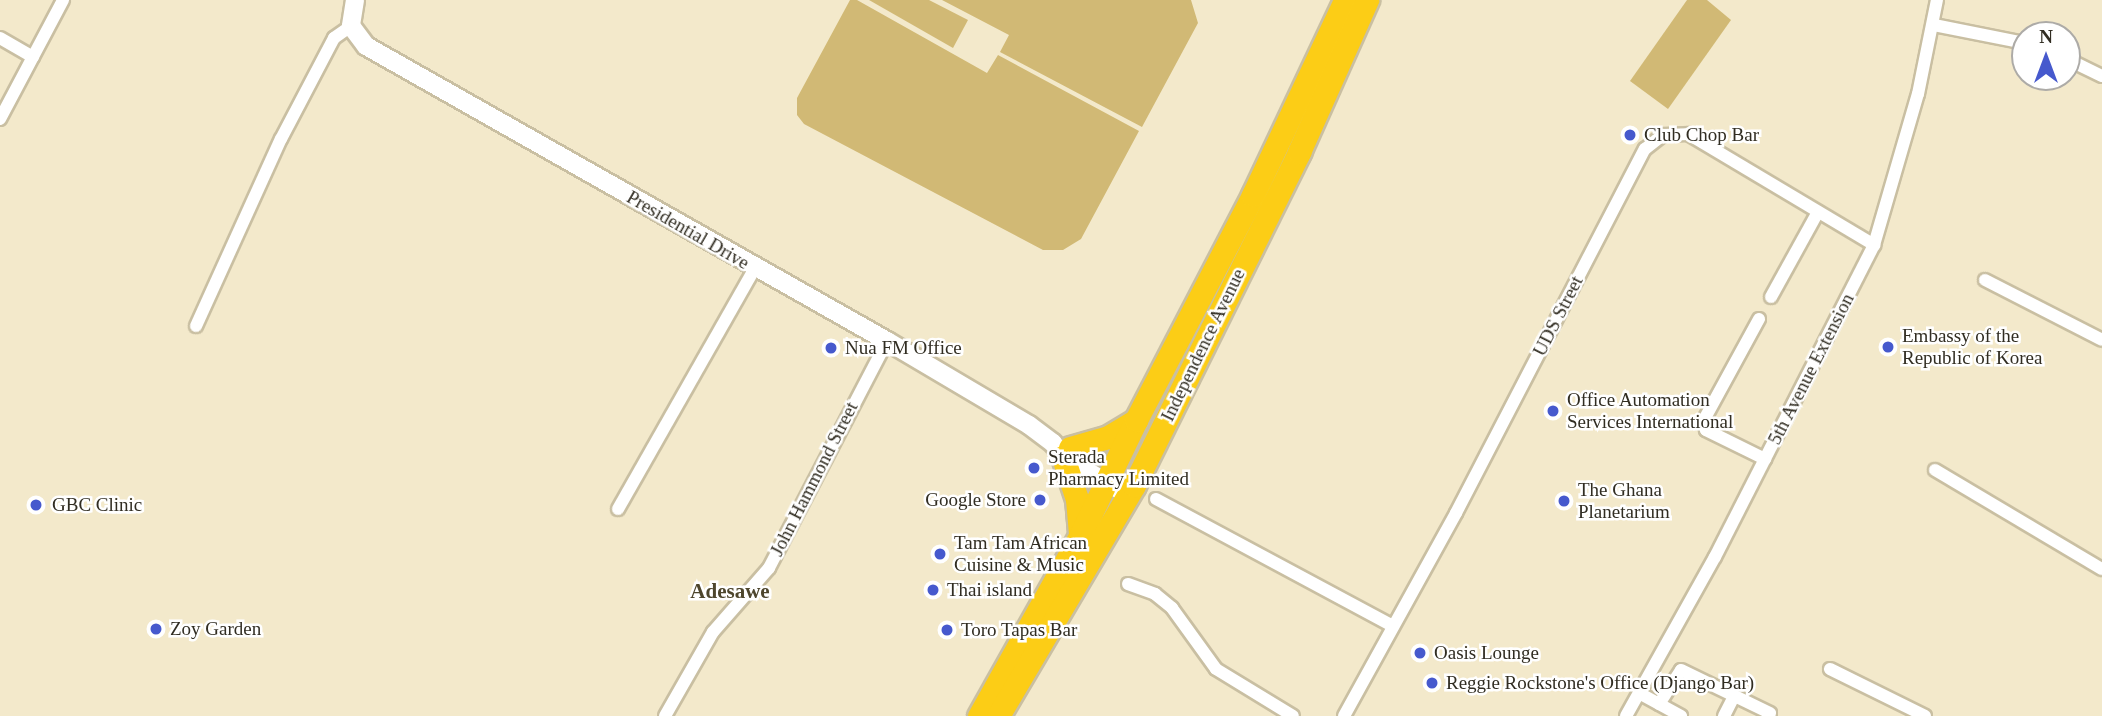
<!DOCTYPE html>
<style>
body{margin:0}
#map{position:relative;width:2102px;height:716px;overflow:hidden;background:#f3e9cb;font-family:"Times New Roman",serif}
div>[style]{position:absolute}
.green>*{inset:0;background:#d1b975}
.roads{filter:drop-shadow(2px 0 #c9bfa2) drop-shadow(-2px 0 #c9bfa2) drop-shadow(0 2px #c9bfa2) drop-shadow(0 -2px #c9bfa2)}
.street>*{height:12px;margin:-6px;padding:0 6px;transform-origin:6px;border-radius:6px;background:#fff}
.secondary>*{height:18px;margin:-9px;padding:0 9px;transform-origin:9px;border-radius:9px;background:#fff}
.highway>*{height:23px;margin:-11.5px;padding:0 11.5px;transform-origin:11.5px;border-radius:11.5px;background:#fccd16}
.dots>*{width:19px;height:19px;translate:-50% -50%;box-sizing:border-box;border:4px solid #fff;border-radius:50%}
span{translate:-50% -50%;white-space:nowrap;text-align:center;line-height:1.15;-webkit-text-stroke:5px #fff;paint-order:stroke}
.poi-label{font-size:19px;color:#312d22}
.left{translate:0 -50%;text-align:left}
.right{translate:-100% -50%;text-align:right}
.street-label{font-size:19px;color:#312d22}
.neighbourhood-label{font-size:21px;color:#4e462d;font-weight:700}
.north{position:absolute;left:2011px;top:21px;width:70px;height:70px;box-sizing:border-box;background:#fff;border:2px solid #adaba7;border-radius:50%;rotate:0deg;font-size:19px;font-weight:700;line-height:28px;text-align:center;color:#312d22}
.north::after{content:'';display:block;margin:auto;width:24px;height:32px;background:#4659cd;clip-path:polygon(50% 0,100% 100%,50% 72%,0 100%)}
</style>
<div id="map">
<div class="green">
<i style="clip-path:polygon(850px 0,857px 0,987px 73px,998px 55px,1139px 131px,1081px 239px,1063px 250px,1043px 250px,804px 124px,797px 115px,797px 98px)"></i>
<i style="clip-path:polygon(869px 0,929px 0,968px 20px,953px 48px)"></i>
<i style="clip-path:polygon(942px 0,1191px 0,1198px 23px,1142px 127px,1000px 52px,1009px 35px)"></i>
<i style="clip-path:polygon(1687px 0,1707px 0,1731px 20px,1668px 109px,1630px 81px)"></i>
</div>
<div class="roads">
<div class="street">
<i style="left:1934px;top:25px;width:93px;rotate:11.2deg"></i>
<i style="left:0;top:38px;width:38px;rotate:30deg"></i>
<i style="left:2067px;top:59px;width:39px;rotate:26deg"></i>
<i style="left:0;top:119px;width:135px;rotate:-62.1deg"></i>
<i style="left:1985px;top:280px;width:131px;rotate:27.1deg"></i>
<i style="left:1771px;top:297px;width:97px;rotate:-61.1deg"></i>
<i style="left:1759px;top:319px;width:113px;rotate:118.6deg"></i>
<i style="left:1705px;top:418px;width:6px;rotate:90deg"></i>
<i style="left:1705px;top:424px;width:6px;rotate:81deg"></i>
<i style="left:1706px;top:430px;width:66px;rotate:26.2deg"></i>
<i style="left:196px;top:326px;width:205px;rotate:-65.6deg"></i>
<i style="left:281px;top:139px;width:114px;rotate:-62.3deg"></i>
<i style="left:334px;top:38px;width:21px;rotate:-35deg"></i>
<i style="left:1935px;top:470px;width:194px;rotate:30.7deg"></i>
<i style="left:1156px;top:499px;width:269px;rotate:28.2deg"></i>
<i style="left:618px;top:509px;width:277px;rotate:-60.4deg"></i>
<i style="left:1128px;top:584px;width:29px;rotate:20deg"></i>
<i style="left:1155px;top:594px;width:22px;rotate:39deg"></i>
<i style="left:1172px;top:608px;width:75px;rotate:54.2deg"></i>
<i style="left:1216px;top:669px;width:90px;rotate:31.4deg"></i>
<i style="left:1830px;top:669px;width:106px;rotate:26.3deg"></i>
<i style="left:1639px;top:693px;width:48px;rotate:28.7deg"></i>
<i style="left:1659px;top:704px;width:40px;rotate:-57.1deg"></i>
<i style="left:1681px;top:670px;width:99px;rotate:25.8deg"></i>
<i style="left:665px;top:716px;width:97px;rotate:-60.3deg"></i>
<i style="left:713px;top:632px;width:85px;rotate:-48.8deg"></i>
<i style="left:769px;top:568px;width:256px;rotate:-62.5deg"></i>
<i style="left:1344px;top:716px;width:232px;rotate:-61.1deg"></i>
<i style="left:1456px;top:513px;width:410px;rotate:-62.6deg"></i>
<i style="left:1645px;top:149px;width:23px;rotate:-38deg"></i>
<i style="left:1663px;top:135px;width:25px;rotate:-2deg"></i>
<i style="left:1688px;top:134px;width:217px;rotate:30.8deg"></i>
<i style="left:1626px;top:716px;width:182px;rotate:-60.8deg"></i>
<i style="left:1715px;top:557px;width:350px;rotate:-63deg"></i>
<i style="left:1874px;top:245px;width:157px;rotate:-73.8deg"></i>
<i style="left:1918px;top:94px;width:96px;rotate:-78.6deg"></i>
<i style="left:1724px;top:716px;width:22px;rotate:-63deg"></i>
</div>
<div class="secondary">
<i style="left:355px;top:0;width:26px;rotate:99deg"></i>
<i style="left:351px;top:26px;width:25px;rotate:53deg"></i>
<i style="left:366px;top:46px;width:599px;rotate:29.52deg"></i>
<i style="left:887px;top:341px;width:165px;rotate:30.6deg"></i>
<i style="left:1029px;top:425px;width:30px;rotate:37deg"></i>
<i style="left:1053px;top:443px;width:17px;rotate:54deg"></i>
<i style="left:1063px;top:457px;width:75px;rotate:30.3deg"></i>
</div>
<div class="highway">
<i style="left:1070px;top:448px;width:40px;rotate:-16deg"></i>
<i style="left:1108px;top:437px;width:33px;rotate:-31deg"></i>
<i style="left:1063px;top:457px;width:44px;rotate:71.6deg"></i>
<i style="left:1077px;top:499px;width:36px;rotate:85deg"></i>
<i style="left:979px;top:716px;width:206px;rotate:-60.7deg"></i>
<i style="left:1080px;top:536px;width:129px;rotate:-64.2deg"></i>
<i style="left:1136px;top:420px;width:254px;rotate:-62.5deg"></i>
<i style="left:1253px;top:195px;width:216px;rotate:-64.7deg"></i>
<i style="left:998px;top:716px;width:268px;rotate:-59.5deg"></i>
<i style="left:1134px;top:485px;width:372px;rotate:-63.6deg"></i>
<i style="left:1299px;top:152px;width:167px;rotate:-65.9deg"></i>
</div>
</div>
<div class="dots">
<i style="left:1630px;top:135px;background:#4659cd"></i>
<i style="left:1888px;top:347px;background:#4659cd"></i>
<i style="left:831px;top:348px;background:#4659cd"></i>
<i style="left:1553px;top:411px;background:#4659cd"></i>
<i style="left:1034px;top:468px;background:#4659cd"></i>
<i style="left:1040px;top:500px;background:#4659cd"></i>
<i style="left:1564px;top:501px;background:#4659cd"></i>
<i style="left:36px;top:505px;background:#4659cd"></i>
<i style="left:940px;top:554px;background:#4659cd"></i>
<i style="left:933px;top:590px;background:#4659cd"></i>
<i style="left:156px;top:629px;background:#4659cd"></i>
<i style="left:947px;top:630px;background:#4659cd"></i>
<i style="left:1420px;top:653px;background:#4659cd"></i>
<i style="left:1432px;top:683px;background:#4659cd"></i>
</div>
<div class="poi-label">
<span class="left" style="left:1644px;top:135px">Club Chop Bar</span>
<span class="left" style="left:1902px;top:347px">Embassy of the<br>Republic of Korea</span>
<span class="left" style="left:845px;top:348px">Nua FM Office</span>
<span class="left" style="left:1567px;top:411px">Office Automation<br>Services International</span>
<span class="left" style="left:1048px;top:468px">Sterada<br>Pharmacy Limited</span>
<span class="left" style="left:1578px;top:501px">The Ghana<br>Planetarium</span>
<span class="right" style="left:1026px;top:500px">Google Store</span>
<span class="left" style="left:52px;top:505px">GBC Clinic</span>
<span class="left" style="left:954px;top:554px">Tam Tam African<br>Cuisine &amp; Music</span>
<span class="left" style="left:947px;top:590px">Thai island</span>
<span class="left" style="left:170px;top:629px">Zoy Garden</span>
<span class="left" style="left:961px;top:630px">Toro Tapas Bar</span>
<span class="left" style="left:1434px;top:653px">Oasis Lounge</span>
<span class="left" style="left:1446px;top:683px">Reggie Rockstone's Office (Django Bar)</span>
</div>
<div class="street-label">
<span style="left:688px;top:230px;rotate:30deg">Presidential Drive</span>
<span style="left:1558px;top:316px;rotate:-63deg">UDS Street</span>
<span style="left:1203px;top:345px;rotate:-64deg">Independence Avenue</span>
<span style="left:1811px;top:369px;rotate:-63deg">5th Avenue Extension</span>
<span style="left:814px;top:479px;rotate:-63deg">John Hammond Street</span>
</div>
<div class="neighbourhood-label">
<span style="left:730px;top:591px">Adesawe</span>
</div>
<div class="north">N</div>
</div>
